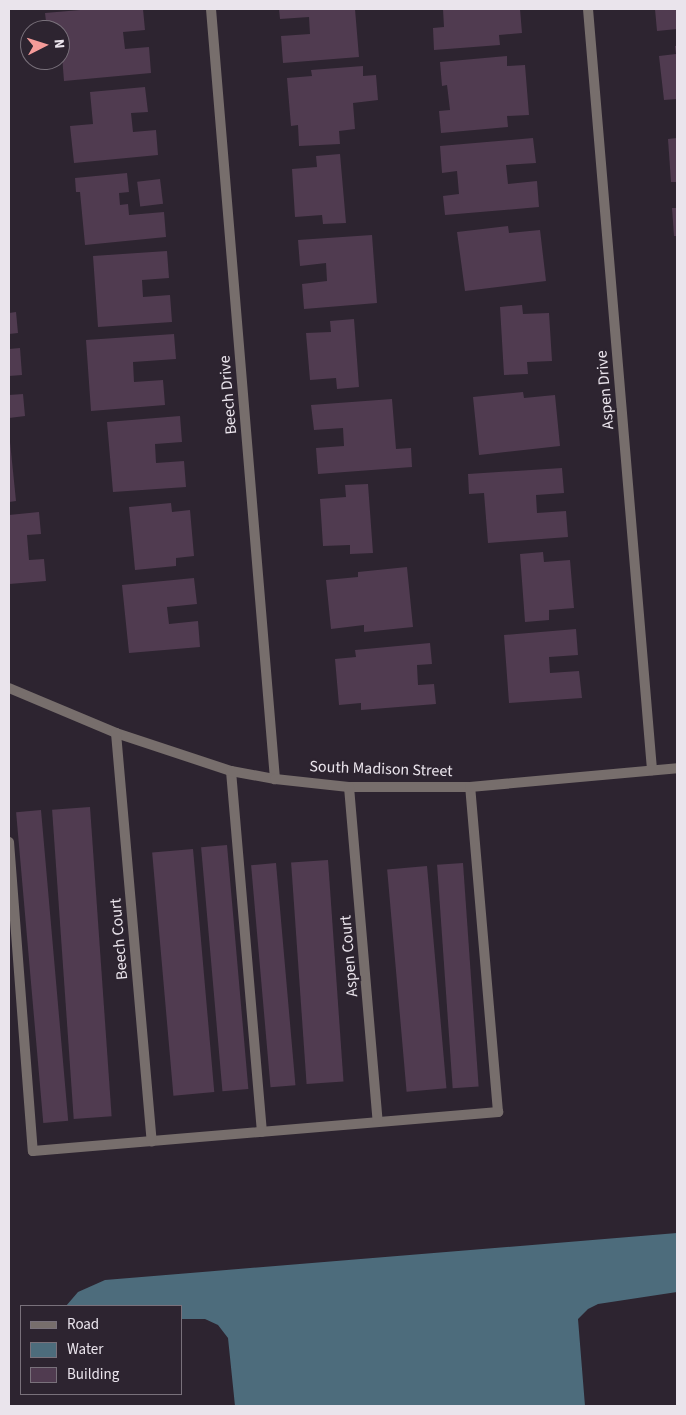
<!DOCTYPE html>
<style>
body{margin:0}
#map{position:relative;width:686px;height:1415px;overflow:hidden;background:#2d2430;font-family:"Source Sans 3",sans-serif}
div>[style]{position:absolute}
.water>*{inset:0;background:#4d6c7c}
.building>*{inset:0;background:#503b50;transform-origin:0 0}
.lane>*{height:10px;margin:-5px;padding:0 5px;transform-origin:5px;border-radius:5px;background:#776e6c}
.street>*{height:10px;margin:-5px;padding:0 5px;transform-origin:5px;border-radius:5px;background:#776e6c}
span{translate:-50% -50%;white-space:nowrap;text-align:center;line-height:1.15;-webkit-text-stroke:4px #2d2430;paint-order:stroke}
.street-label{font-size:16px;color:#eae4ec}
.frame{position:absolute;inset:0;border:10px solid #eae4ec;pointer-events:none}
.legend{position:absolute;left:20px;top:1305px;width:162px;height:90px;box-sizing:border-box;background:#2d2430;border:1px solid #79717b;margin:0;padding:6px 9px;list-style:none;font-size:15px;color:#eae4ec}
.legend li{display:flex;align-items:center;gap:10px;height:25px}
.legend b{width:25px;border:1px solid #79717b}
.north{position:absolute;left:20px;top:20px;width:50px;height:50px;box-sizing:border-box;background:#2d2430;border:1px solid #79717b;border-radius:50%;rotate:85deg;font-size:14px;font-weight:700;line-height:20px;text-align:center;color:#eae4ec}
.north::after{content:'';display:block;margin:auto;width:18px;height:22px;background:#f59b99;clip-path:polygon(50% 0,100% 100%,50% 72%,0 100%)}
</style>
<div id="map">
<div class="water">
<i style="clip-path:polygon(677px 1233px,677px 1292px,598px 1304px,588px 1309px,578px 1319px,585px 1406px,235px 1406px,228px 1338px,218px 1325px,205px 1319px,181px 1319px,181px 1306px,66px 1306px,78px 1292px,105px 1280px)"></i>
</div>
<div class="building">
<i style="clip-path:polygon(92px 9px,143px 9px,145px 30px,123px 32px,125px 49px,149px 47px,151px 73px,64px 81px,60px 30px,47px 30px,45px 13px)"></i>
<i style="clip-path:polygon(279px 9px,355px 9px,359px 57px,283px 63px,281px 36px,310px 34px,309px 17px,280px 19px)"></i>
<i style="clip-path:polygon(443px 9px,520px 9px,522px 33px,499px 35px,500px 45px,434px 50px,433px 28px,444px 27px)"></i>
<i style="clip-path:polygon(655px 9px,677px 9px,677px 29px,657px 31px)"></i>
<i style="clip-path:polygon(675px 46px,677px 46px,677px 99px,664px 100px,659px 56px,676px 54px)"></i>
<i style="clip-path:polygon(507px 56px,507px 66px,525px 65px,529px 115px,507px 116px,508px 127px,441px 133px,439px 111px,450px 110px,447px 85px,442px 86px,440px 62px)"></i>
<i style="clip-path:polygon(363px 66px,363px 76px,376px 75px,378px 100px,353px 103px,355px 129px,339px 131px,340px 144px,299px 146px,298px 125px,291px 126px,287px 78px,312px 76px,311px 70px)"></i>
<i style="clip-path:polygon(145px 87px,148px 112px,131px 113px,133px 132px,156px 130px,158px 155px,74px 163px,70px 126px,93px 124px,90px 92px)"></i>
<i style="clip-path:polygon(533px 138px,536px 163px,506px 165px,508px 184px,537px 181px,539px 207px,445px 215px,443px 196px,459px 194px,457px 171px,442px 173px,440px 146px)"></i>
<i style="clip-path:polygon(677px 138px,677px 182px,671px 182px,668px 139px)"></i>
<i style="clip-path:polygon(340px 154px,346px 223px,323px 224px,322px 215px,295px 217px,292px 169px,317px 167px,316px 156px)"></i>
<i style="clip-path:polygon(127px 173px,129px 192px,119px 193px,120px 205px,128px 204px,129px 215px,164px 212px,166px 237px,85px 245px,80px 192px,76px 192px,75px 178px)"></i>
<i style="left:160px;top:179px;width:25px;height:23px;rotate:83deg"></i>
<i style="clip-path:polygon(672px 208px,677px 208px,677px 236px,674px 236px)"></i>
<i style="clip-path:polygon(508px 226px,509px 233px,540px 230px,546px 281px,465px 291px,457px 232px)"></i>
<i style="clip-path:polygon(372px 235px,377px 303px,304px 309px,302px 284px,327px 281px,326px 263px,300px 266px,298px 240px)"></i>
<i style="clip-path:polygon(167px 251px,169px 278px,142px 280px,143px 297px,170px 295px,172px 322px,98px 327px,93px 256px)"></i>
<i style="clip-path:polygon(522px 305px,523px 314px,549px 313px,552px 361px,527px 362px,528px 374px,504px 375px,500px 307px)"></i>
<i style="clip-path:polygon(16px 312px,18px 333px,9px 334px,9px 313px)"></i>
<i style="clip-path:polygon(354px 319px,359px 387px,337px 389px,336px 378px,310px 380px,306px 333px,331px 332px,330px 321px)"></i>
<i style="clip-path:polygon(174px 334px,176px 359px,133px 362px,134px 382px,163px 380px,165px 405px,91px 411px,86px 340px)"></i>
<i style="clip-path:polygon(20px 348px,22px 375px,9px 376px,9px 349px)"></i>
<i style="clip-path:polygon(523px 392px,524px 398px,555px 395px,560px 446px,479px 455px,473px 397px)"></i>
<i style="clip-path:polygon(23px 394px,25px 416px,9px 418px,9px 395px)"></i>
<i style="clip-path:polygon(392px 399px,396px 449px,411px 448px,412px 467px,318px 474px,316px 448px,344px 446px,343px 428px,314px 430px,311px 405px)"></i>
<i style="clip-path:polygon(180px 416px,182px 442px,155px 444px,156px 463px,184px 461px,186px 487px,113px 492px,107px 422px)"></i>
<i style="clip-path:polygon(9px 432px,16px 501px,9px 502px)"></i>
<i style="clip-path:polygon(562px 468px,564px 493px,536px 495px,537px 513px,566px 511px,568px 537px,488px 543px,484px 493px,469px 494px,468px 474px)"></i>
<i style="clip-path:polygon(368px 484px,373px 553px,350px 554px,350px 545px,323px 546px,320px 499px,346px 497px,345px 485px)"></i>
<i style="clip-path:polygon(171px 503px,172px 512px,190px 510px,194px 556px,176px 558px,176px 566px,135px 570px,129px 507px)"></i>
<i style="clip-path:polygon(39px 512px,41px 534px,27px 535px,29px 560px,44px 559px,46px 581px,9px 584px,9px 515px)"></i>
<i style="clip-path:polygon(543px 552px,544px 562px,570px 560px,574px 608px,549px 610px,549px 620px,525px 622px,520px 554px)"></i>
<i style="clip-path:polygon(407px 567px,413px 627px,364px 632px,364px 625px,331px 629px,326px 580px,358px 577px,358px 572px)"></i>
<i style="clip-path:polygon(194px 578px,197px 604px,167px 607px,169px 624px,198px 621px,200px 647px,129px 653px,122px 585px)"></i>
<i style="clip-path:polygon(576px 629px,578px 655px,549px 657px,550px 673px,579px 671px,582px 698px,509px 703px,504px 635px)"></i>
<i style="clip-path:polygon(430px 643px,432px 664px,417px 665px,418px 685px,434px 684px,436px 704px,361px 710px,361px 703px,339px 705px,335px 659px,356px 657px,355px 650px)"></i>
<i style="left:90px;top:807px;width:310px;height:38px;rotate:86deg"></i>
<i style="left:41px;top:810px;width:312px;height:25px;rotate:85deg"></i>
<i style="left:227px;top:845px;width:245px;height:26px;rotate:85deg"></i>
<i style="left:193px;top:849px;width:244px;height:41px;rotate:85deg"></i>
<i style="left:328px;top:860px;width:222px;height:37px;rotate:86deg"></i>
<i style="left:276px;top:863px;width:223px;height:25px;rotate:85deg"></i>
<i style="left:463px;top:863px;width:224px;height:26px;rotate:86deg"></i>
<i style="left:427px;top:866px;width:223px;height:40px;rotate:85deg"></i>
</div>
<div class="lane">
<i style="left:231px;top:771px;width:362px;rotate:85.1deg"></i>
<i style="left:9px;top:842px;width:310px;rotate:85.6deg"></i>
<i style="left:33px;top:1151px;width:467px;rotate:-4.8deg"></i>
<i style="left:498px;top:1112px;width:326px;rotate:-94.9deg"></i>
</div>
<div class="street">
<i style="left:211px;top:9px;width:773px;rotate:85.25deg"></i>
<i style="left:588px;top:9px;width:764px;rotate:85.19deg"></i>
<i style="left:9px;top:688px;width:116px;rotate:22.8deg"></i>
<i style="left:116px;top:733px;width:121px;rotate:18.3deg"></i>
<i style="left:231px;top:771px;width:45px;rotate:10.3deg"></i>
<i style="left:275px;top:779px;width:74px;rotate:6.2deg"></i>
<i style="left:349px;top:787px;width:121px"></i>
<i style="left:470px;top:787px;width:208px;rotate:-5.2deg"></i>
<i style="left:116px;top:733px;width:410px;rotate:85deg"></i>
<i style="left:349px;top:787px;width:336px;rotate:85.1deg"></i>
</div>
<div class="street-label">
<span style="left:605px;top:390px;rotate:-95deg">Aspen Drive</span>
<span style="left:228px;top:395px;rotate:-95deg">Beech Drive</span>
<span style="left:381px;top:769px;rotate:2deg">South Madison Street</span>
<span style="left:119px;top:939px;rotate:-95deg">Beech Court</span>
<span style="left:349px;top:956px;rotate:-95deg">Aspen Court</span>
</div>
<div class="frame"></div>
<ul class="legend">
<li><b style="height:6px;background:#776e6c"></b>Road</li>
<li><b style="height:14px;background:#4d6c7c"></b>Water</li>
<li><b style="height:14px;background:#503b50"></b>Building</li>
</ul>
<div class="north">N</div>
</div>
